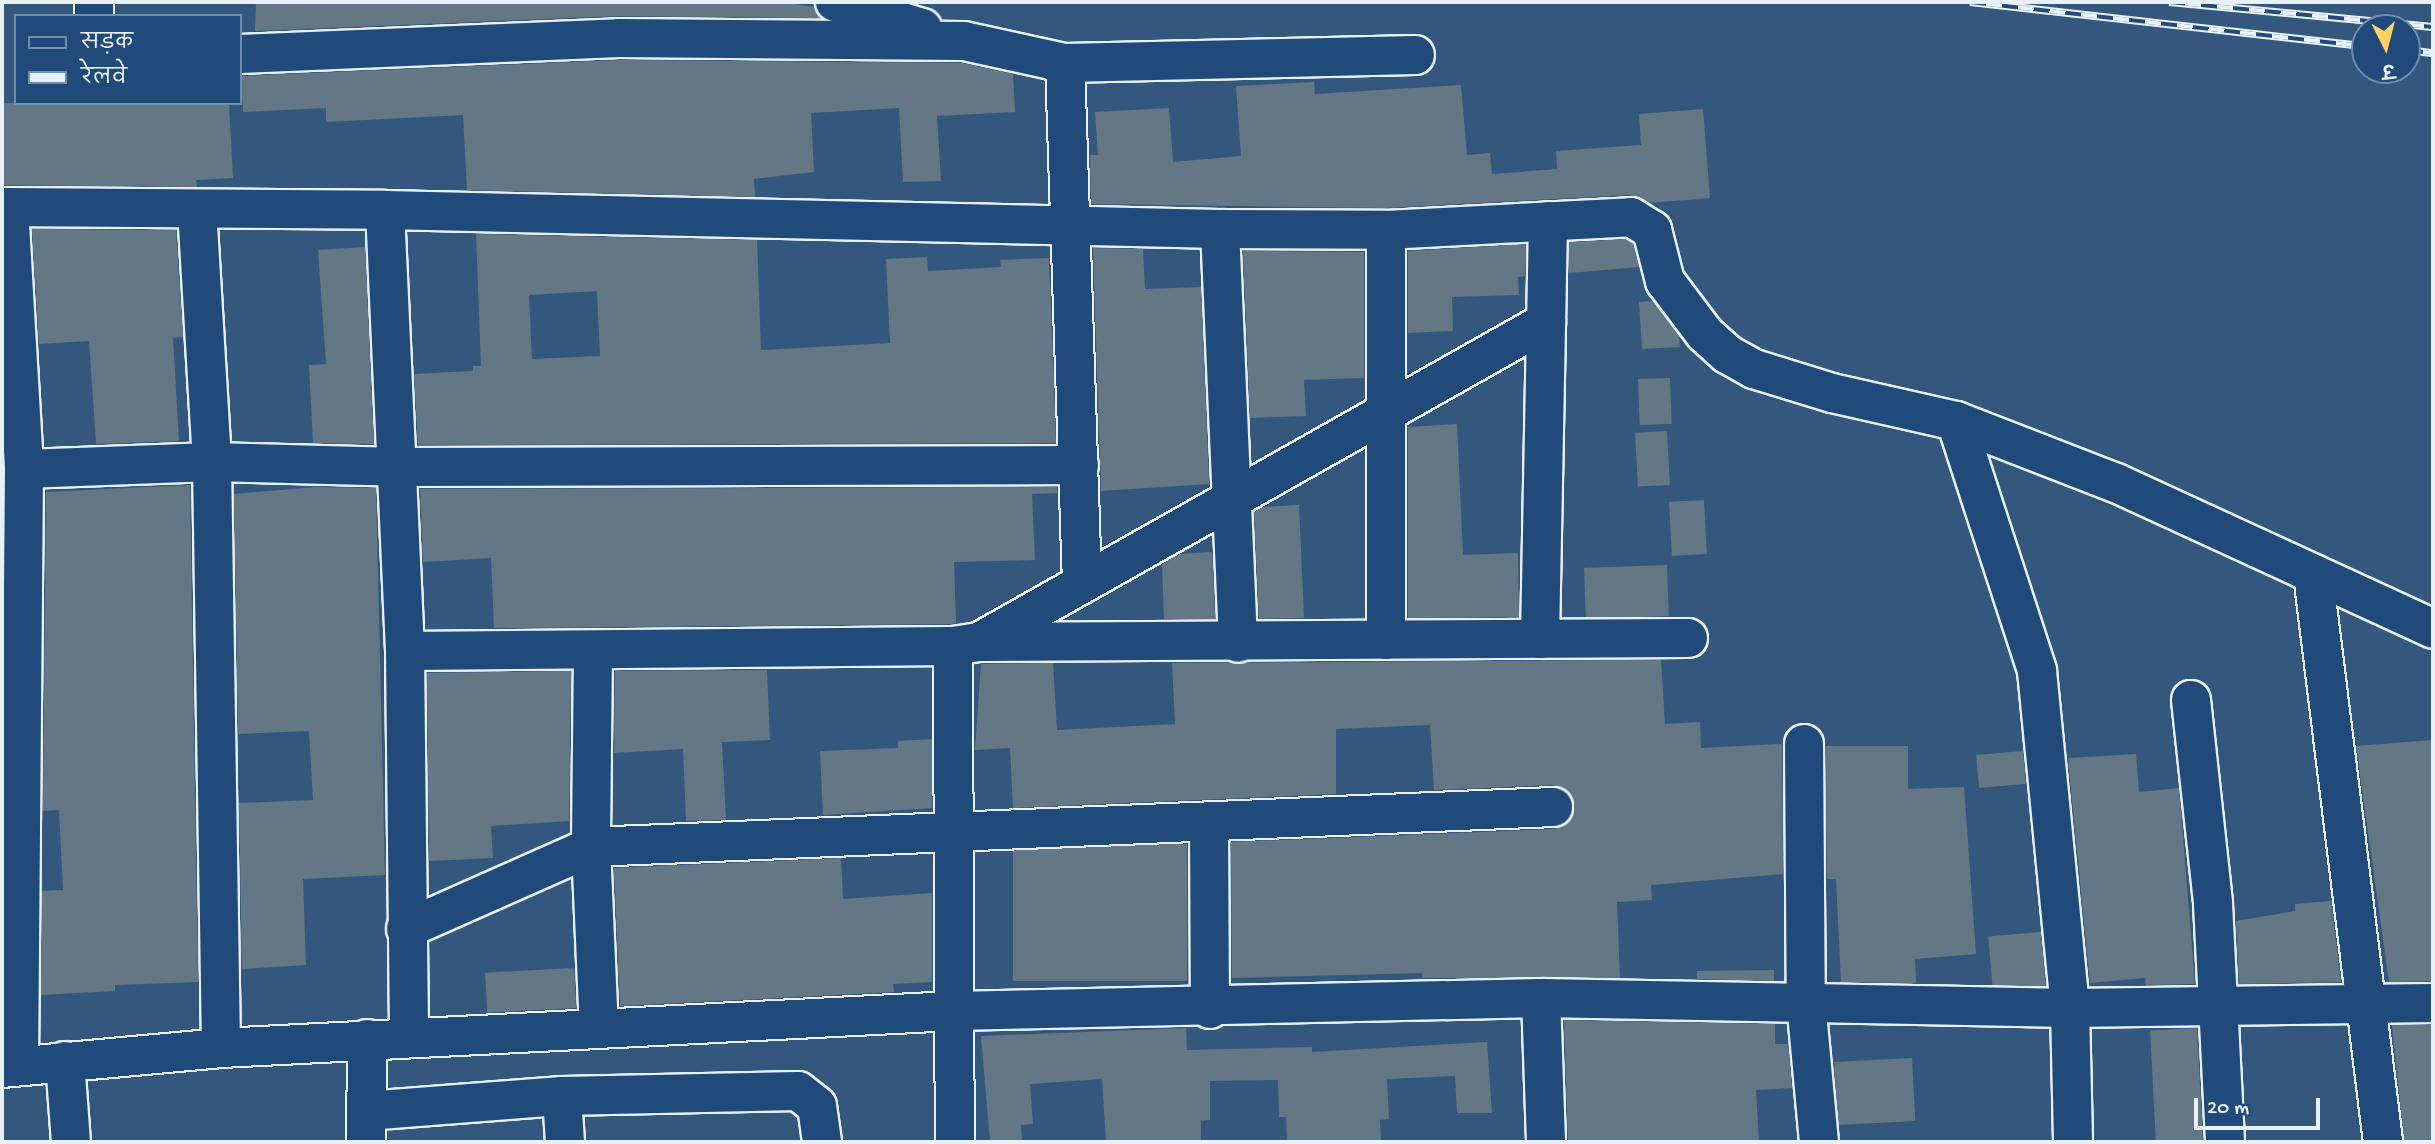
<!DOCTYPE html>
<meta charset="utf-8">
<style>
body{margin:0}
#map{position:relative;width:2435px;height:1144px;overflow:hidden;background:#34587d;font-family:"Gochi Hand","Playpen Sans Deva",sans-serif}
div>[style]{position:absolute}
.building>*{inset:0;background:#647785;transform-origin:0 0}
.roads{filter:drop-shadow(2px 0 #e8f1f8) drop-shadow(-2px 0 #e8f1f8) drop-shadow(0 2px #e8f1f8) drop-shadow(0 -2px #e8f1f8)}
.minor>*{height:38px;margin:-19px;padding:0 19px;transform-origin:19px;border-radius:19px;background:#1f4a7a}
.rail>*{height:8px;margin-top:-4px;transform-origin:0;background:repeating-linear-gradient(90deg,#1f4a7a 0 16px,#e8f1f8 0 32px);box-sizing:border-box;border-block:2px solid #e8f1f8}
span{translate:-50% -50%;white-space:nowrap;text-align:center;line-height:1.15;-webkit-text-stroke:5px #1f4a7a;paint-order:stroke}
.frame{position:absolute;inset:0;border:4px solid #e8f1f8;pointer-events:none}
.legend{position:absolute;left:14px;top:14px;width:228px;height:91px;box-sizing:border-box;background:#1f4a7a;border:2px solid #6f8dac;margin:0;padding:9px 12px;list-style:none;font-size:21px;color:#e8f1f8}
.legend li{display:flex;align-items:center;gap:14px;height:35px}
.legend b{width:35px;border:2px solid #6f8dac}
.north{position:absolute;left:2351px;top:14px;width:70px;height:70px;box-sizing:border-box;background:#1f4a7a;border:2px solid #6f8dac;border-radius:50%;rotate:174deg;font-size:19px;font-weight:700;line-height:28px;text-align:center;color:#e8f1f8}
.north::after{content:'';display:block;margin:auto;width:24px;height:32px;background:#ffd166;clip-path:polygon(50% 0,100% 100%,50% 72%,0 100%)}
.scale{position:absolute;left:2194px;top:1098px;width:126px;height:32px;box-sizing:border-box;border:4px solid #e8f1f8;border-top:0;padding-left:9px;font-size:21px;line-height:24px;white-space:nowrap;color:#e8f1f8;-webkit-text-stroke:5px #1f4a7a;paint-order:stroke}
</style>
<div id="map">
<div class="building">
<i style="clip-path:polygon(256px 2px,782px 2px,814px 7px,820px 18px,618px 16px,255px 31px)"></i>
<i style="clip-path:polygon(619px 60px,962px 63px,1013px 74px,1015px 112px,937px 116px,941px 181px,903px 182px,899px 108px,811px 113px,814px 172px,754px 179px,755px 197px,467px 190px,463px 115px,326px 122px,326px 108px,243px 112px,241px 76px)"></i>
<i style="clip-path:polygon(1314px 82px,1315px 94px,1461px 85px,1467px 155px,1490px 153px,1492px 174px,1557px 169px,1556px 151px,1641px 145px,1639px 114px,1703px 109px,1710px 198px,1649px 203px,1630px 195px,1385px 208px,1091px 204px,1090px 155px,1098px 155px,1095px 112px,1169px 108px,1173px 162px,1241px 156px,1236px 86px)"></i>
<i style="clip-path:polygon(2px 103px,229px 103px,233px 178px,196px 180px,197px 187px,2px 185px)"></i>
<i style="clip-path:polygon(32px 229px,176px 230px,183px 337px,173px 338px,179px 441px,96px 444px,89px 341px,39px 344px)"></i>
<i style="clip-path:polygon(evenodd,476px 234px,757px 240px,761px 350px,890px 343px,886px 259px,927px 257px,928px 271px,1001px 267px,1000px 260px,1049px 258px,1056px 443px,418px 445px,414px 374px,473px 371px,473px 366px,481px 366px,476px 234px,597px 291px,600px 356px,532px 359px,529px 295px,597px 291px)"></i>
<i style="clip-path:polygon(1625px 239px,1633px 244px,1639px 267px,1569px 273px,1569px 242px)"></i>
<i style="clip-path:polygon(1526px 244px,1525px 276px,1518px 277px,1519px 295px,1452px 297px,1453px 331px,1408px 333px,1408px 251px)"></i>
<i style="clip-path:polygon(365px 247px,374px 444px,313px 443px,309px 365px,326px 364px,318px 250px)"></i>
<i style="clip-path:polygon(1093px 248px,1143px 249px,1145px 289px,1201px 287px,1209px 484px,1101px 491px)"></i>
<i style="clip-path:polygon(1243px 251px,1364px 252px,1364px 378px,1304px 380px,1306px 416px,1250px 418px)"></i>
<i style="clip-path:polygon(1653px 301px,1679px 336px,1680px 347px,1642px 349px,1639px 302px)"></i>
<i style="left:1670px;top:378px;width:46px;height:32px;rotate:88deg"></i>
<i style="clip-path:polygon(1457px 424px,1463px 555px,1518px 553px,1519px 617px,1408px 618px,1408px 427px)"></i>
<i style="left:1667px;top:431px;width:54px;height:32px;rotate:87deg"></i>
<i style="clip-path:polygon(190px 485px,198px 982px,115px 985px,115px 991px,41px 995px,42px 891px,63px 890px,59px 810px,43px 811px,43px 804px,46px 492px)"></i>
<i style="clip-path:polygon(316px 487px,376px 488px,385px 875px,303px 879px,306px 965px,242px 969px,239px 803px,313px 800px,309px 731px,238px 734px,234px 494px)"></i>
<i style="clip-path:polygon(1057px 487px,1057px 493px,1032px 494px,1035px 560px,954px 562px,956px 623px,951px 624px,494px 628px,491px 558px,423px 562px,420px 489px)"></i>
<i style="left:1704px;top:500px;width:54px;height:35px;rotate:87deg"></i>
<i style="clip-path:polygon(1299px 505px,1304px 618px,1259px 619px,1254px 512px,1263px 507px)"></i>
<i style="clip-path:polygon(1212px 552px,1215px 619px,1164px 619px,1162px 564px,1180px 554px)"></i>
<i style="left:1667px;top:565px;width:51px;height:83px;rotate:88deg"></i>
<i style="clip-path:polygon(1661px 660px,1665px 724px,1700px 722px,1701px 748px,1782px 744px,1783px 874px,1651px 885px,1652px 900px,1617px 902px,1620px 978px,1422px 978px,1422px 973px,1232px 978px,1231px 842px,1554px 829px,1572px 818px,1572px 796px,1553px 785px,1434px 790px,1430px 725px,1336px 729px,1336px 794px,1013px 808px,1010px 748px,975px 750px,981px 664px,1053px 663px,1057px 730px,1175px 724px,1172px 663px)"></i>
<i style="clip-path:polygon(767px 670px,770px 740px,722px 742px,726px 820px,686px 821px,683px 749px,614px 753px,615px 671px)"></i>
<i style="clip-path:polygon(571px 671px,569px 821px,491px 826px,493px 858px,429px 861px,427px 673px)"></i>
<i style="clip-path:polygon(932px 739px,932px 808px,823px 815px,820px 751px,898px 748px,898px 741px)"></i>
<i style="clip-path:polygon(2433px 740px,2433px 981px,2389px 982px,2356px 746px)"></i>
<i style="clip-path:polygon(1826px 746px,1908px 746px,1908px 789px,1964px 787px,1976px 954px,1915px 959px,1916px 983px,1841px 982px,1836px 879px,1827px 879px)"></i>
<i style="left:2023px;top:751px;width:33px;height:47px;rotate:85deg"></i>
<i style="clip-path:polygon(2136px 754px,2139px 792px,2179px 788px,2195px 984px,2146px 985px,2145px 978px,2090px 983px,2068px 758px)"></i>
<i style="left:1187px;top:844px;width:137px;height:174px;rotate:90deg"></i>
<i style="clip-path:polygon(841px 858px,843px 899px,932px 893px,932px 982px,893px 984px,894px 992px,620px 1006px,614px 868px)"></i>
<i style="clip-path:polygon(2331px 901px,2341px 982px,2239px 984px,2236px 921px,2295px 911px,2295px 904px)"></i>
<i style="left:2041px;top:932px;width:54px;height:53px;rotate:85deg"></i>
<i style="left:574px;top:968px;width:40px;height:89px;rotate:87deg"></i>
<i style="clip-path:polygon(1774px 970px,1774px 981px,1697px 979px,1697px 971px)"></i>
<i style="clip-path:polygon(1564px 1020px,1775px 1024px,1775px 1044px,1788px 1044px,1792px 1088px,1756px 1090px,1759px 1142px,1568px 1142px)"></i>
<i style="clip-path:polygon(2392px 1025px,2433px 1025px,2433px 1142px,2404px 1142px)"></i>
<i style="clip-path:polygon(1186px 1028px,1187px 1050px,1312px 1047px,1312px 1052px,1487px 1042px,1492px 1113px,1457px 1113px,1455px 1076px,1387px 1079px,1389px 1119px,1380px 1120px,1381px 1142px,1287px 1142px,1286px 1117px,1279px 1117px,1278px 1080px,1210px 1081px,1210px 1120px,1201px 1121px,1201px 1142px,1106px 1142px,1102px 1079px,1030px 1084px,1033px 1124px,1021px 1125px,1022px 1142px,990px 1142px,981px 1036px)"></i>
<i style="left:2197px;top:1028px;width:114px;height:47px;rotate:87deg"></i>
<i style="left:1912px;top:1058px;width:63px;height:78px;rotate:87deg"></i>
</div>
<div class="roads">
<div class="minor">
<i style="left:94px;top:2px;width:14px;rotate:90deg"></i>
<i style="left:835px;top:2px;width:91px;rotate:16.6deg"></i>
<i style="left:240px;top:54px;width:379px;rotate:-2.4deg"></i>
<i style="left:619px;top:38px;width:345px;rotate:0.5deg"></i>
<i style="left:964px;top:41px;width:103px;rotate:12.3deg"></i>
<i style="left:1065px;top:63px;width:350px;rotate:-1.3deg"></i>
<i style="left:1065px;top:63px;width:521px;rotate:88.13deg"></i>
<i style="left:2px;top:207px;width:383px;rotate:0.4deg"></i>
<i style="left:385px;top:210px;width:835px;rotate:1.3deg"></i>
<i style="left:1220px;top:229px;width:166px;rotate:0.3deg"></i>
<i style="left:1386px;top:230px;width:245px;rotate:-3deg"></i>
<i style="left:1631px;top:217px;width:25px;rotate:32deg"></i>
<i style="left:1652px;top:230px;width:53px;rotate:75.7deg"></i>
<i style="left:1665px;top:281px;width:66px;rotate:53deg"></i>
<i style="left:1705px;top:334px;width:30px;rotate:42deg"></i>
<i style="left:1727px;top:354px;width:31px;rotate:29deg"></i>
<i style="left:1754px;top:369px;width:82px;rotate:17.1deg"></i>
<i style="left:1832px;top:393px;width:127px;rotate:12.7deg"></i>
<i style="left:1956px;top:421px;width:172px;rotate:21.2deg"></i>
<i style="left:2116px;top:483px;width:349px;rotate:24.7deg"></i>
<i style="left:9px;top:207px;width:262px;rotate:86.7deg"></i>
<i style="left:24px;top:469px;width:596px;rotate:90.48deg"></i>
<i style="left:197px;top:209px;width:253px;rotate:86.6deg"></i>
<i style="left:212px;top:462px;width:586px;rotate:89.12deg"></i>
<i style="left:385px;top:210px;width:441px;rotate:87.4deg"></i>
<i style="left:405px;top:651px;width:386px;rotate:89.4deg"></i>
<i style="left:1220px;top:229px;width:414px;rotate:87.5deg"></i>
<i style="left:1956px;top:421px;width:263px;rotate:72deg"></i>
<i style="left:2037px;top:671px;width:339px;rotate:84.4deg"></i>
<i style="left:2070px;top:1008px;width:134px;rotate:88.7deg"></i>
<i style="left:24px;top:469px;width:188px;rotate:-2.1deg"></i>
<i style="left:212px;top:462px;width:186px;rotate:1.5deg"></i>
<i style="left:398px;top:467px;width:681px;rotate:-0.17deg"></i>
<i style="left:2313px;top:574px;width:572px;rotate:82.97deg"></i>
<i style="left:1540px;top:639px;width:418px;rotate:-88.9deg"></i>
<i style="left:1386px;top:640px;width:410px;rotate:-90deg"></i>
<i style="left:981px;top:641px;width:649px;rotate:-29.45deg"></i>
<i style="left:953px;top:646px;width:496px;rotate:89.8deg"></i>
<i style="left:593px;top:650px;width:197px;rotate:90.6deg"></i>
<i style="left:591px;top:847px;width:180px;rotate:87.5deg"></i>
<i style="left:405px;top:651px;width:548px;rotate:-0.52deg"></i>
<i style="left:953px;top:646px;width:26px;rotate:-9deg"></i>
<i style="left:979px;top:642px;width:709px;rotate:-0.32deg"></i>
<i style="left:2191px;top:700px;width:205px;rotate:83.8deg"></i>
<i style="left:2213px;top:904px;width:238px;rotate:87.1deg"></i>
<i style="left:1804px;top:744px;width:258px;rotate:89.6deg"></i>
<i style="left:1806px;top:1002px;width:141px;rotate:84.7deg"></i>
<i style="left:1209px;top:822px;width:187px;rotate:89.7deg"></i>
<i style="left:406px;top:929px;width:202px;rotate:-23.9deg"></i>
<i style="left:591px;top:847px;width:963px;rotate:-2.38deg"></i>
<i style="left:1541px;top:998px;width:144px;rotate:88deg"></i>
<i style="left:65px;top:1061px;width:81px;rotate:85.8deg"></i>
<i style="left:2px;top:1068px;width:220px;rotate:-5.2deg"></i>
<i style="left:221px;top:1048px;width:734px;rotate:-2.89deg"></i>
<i style="left:954px;top:1011px;width:587px;rotate:-1.27deg"></i>
<i style="left:1541px;top:998px;width:529px;rotate:1.08deg"></i>
<i style="left:2070px;top:1008px;width:363px;rotate:-0.8deg"></i>
<i style="left:562px;top:1096px;width:46px;rotate:86.3deg"></i>
<i style="left:366px;top:1111px;width:197px;rotate:-4.4deg"></i>
<i style="left:562px;top:1096px;width:236px;rotate:-1.2deg"></i>
<i style="left:798px;top:1091px;width:24px;rotate:38deg"></i>
<i style="left:817px;top:1106px;width:36px;rotate:82deg"></i>
<i style="left:366px;top:1142px;width:103px;rotate:-89.4deg"></i>
</div>
</div>
<div class="rail">
<i style="left:1970px;top:2px;width:397px;rotate:6.4deg"></i>
<i style="left:2169px;top:2px;width:265px;rotate:5.4deg"></i>
<i style="left:2407px;top:50px;width:26px;rotate:7deg"></i>
</div>
<div class="frame"></div>
<ul class="legend">
<li><b style="height:9px;background:#1f4a7a"></b>सड़क</li>
<li><b style="height:9px;background:#e8f1f8"></b>रेलवे</li>
</ul>
<div class="north">उ</div>
<div class="scale">20 m</div>
</div>
